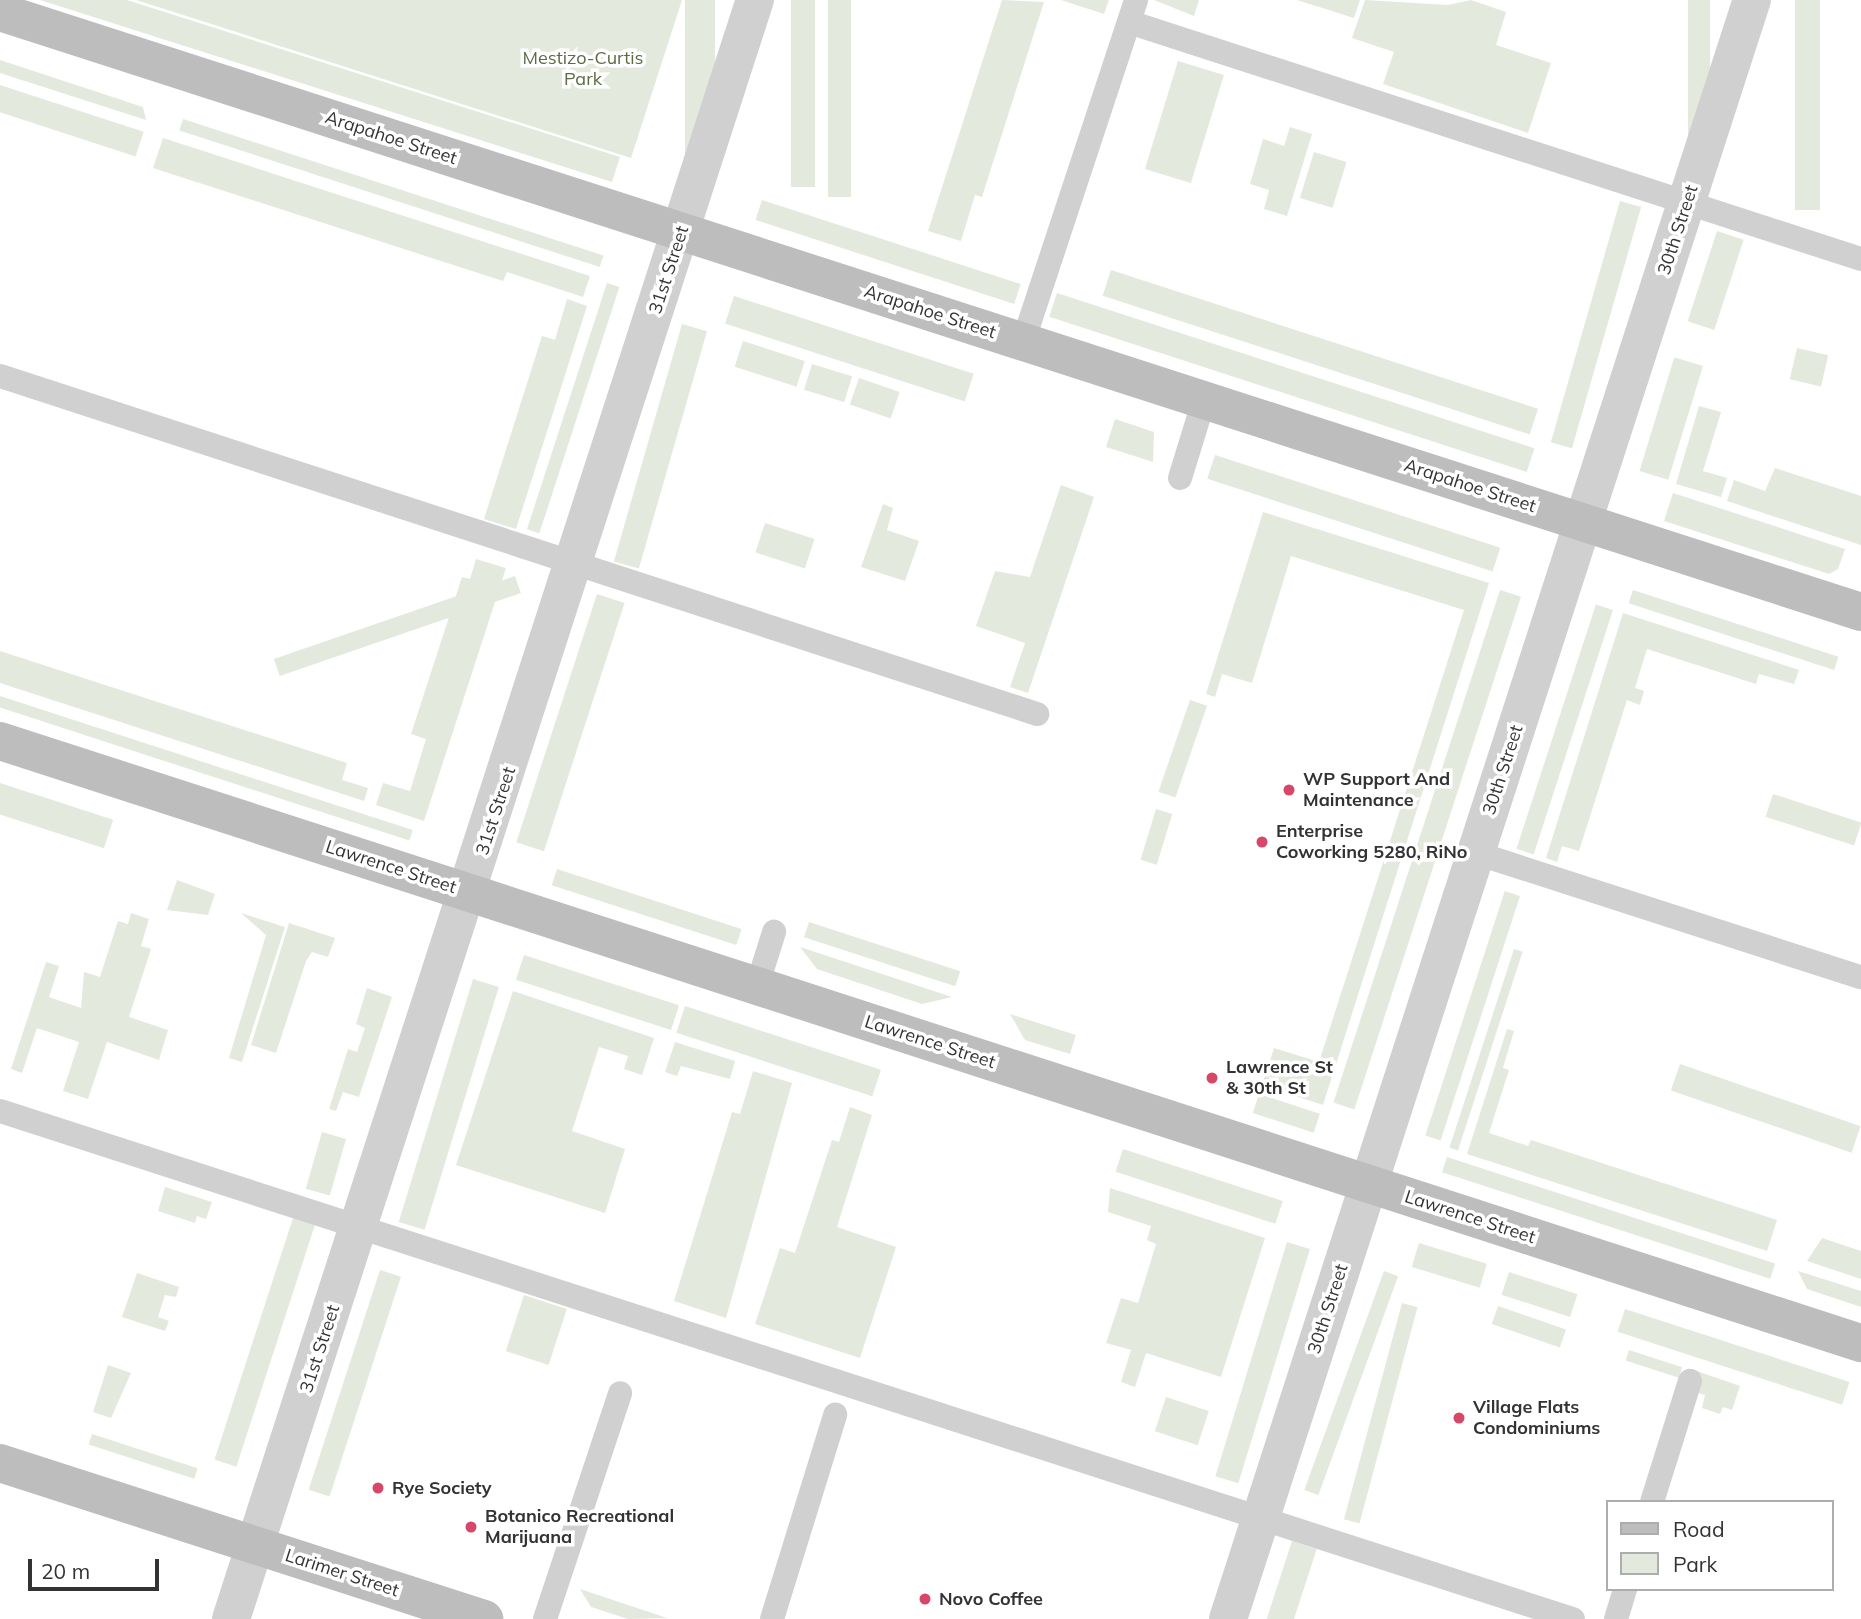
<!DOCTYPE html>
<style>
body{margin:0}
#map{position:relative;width:1861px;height:1619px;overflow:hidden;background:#fff;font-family:Mulish,sans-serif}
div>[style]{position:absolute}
.green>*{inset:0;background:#e4e9dd;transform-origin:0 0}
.lane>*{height:24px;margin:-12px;padding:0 12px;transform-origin:12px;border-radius:12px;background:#d0d0d0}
.street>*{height:38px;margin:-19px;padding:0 19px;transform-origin:19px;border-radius:19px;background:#d0d0d0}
.secondary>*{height:38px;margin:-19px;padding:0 19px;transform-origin:19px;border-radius:19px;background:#bdbdbd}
.dots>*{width:19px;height:19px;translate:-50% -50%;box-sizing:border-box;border:4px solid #fff;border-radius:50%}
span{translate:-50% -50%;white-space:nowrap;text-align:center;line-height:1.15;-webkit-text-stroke:7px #fff;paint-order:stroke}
.park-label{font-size:18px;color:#5c6b43}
.street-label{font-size:18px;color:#333}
.poi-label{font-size:18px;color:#333;font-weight:700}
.left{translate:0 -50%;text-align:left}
.legend{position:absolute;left:1606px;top:1500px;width:228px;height:91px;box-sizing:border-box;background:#fff;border:2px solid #adadad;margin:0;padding:9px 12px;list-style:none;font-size:21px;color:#333}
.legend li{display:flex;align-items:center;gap:14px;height:35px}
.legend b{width:35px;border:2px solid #adadad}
.scale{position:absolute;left:28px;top:1559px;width:131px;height:32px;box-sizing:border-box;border:4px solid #333;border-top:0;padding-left:9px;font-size:21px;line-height:24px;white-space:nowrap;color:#333;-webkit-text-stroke:5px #fff;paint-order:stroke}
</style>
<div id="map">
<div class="green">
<i style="clip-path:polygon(40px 0,127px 0,620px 157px,612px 182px)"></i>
<i style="clip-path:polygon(136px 0,682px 0,631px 158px)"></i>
<i style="left:685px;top:0;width:30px;height:157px"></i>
<i style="left:791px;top:0;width:24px;height:187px"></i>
<i style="left:828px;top:0;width:23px;height:197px"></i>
<i style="clip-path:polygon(1002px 0,1044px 2px,982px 197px,975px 195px,961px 241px,928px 231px)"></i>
<i style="clip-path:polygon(1061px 0,1109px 0,1104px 14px)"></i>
<i style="clip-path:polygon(1154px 0,1199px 0,1194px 16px)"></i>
<i style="clip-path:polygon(1297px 0,1360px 0,1354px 18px)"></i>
<i style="clip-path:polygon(1365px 0,1448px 5px,1471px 0,1506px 12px,1496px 45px,1551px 63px,1528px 133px,1383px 84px,1394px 52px,1352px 38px)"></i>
<i style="left:1688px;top:0;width:22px;height:177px"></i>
<i style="left:1795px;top:0;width:25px;height:210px"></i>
<i style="clip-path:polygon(0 60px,143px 107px,146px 120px,0 73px)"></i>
<i style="left:1178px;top:61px;width:48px;height:113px;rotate:17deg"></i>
<i style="left:0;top:85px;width:151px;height:26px;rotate:18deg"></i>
<i style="left:183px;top:119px;width:442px;height:12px;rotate:18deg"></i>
<i style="clip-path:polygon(1290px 127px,1312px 134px,1287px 216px,1264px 209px,1269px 190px,1250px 184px,1263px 139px,1284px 146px)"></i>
<i style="clip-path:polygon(163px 138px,590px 276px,583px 297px,507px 272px,503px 281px,153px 168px)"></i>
<i style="left:1314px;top:152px;width:34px;height:48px;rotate:17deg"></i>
<i style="left:762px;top:200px;width:272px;height:21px;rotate:18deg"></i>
<i style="left:1620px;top:201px;width:22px;height:251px;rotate:16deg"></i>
<i style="left:1717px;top:231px;width:28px;height:95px;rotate:18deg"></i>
<i style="left:1111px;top:270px;width:449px;height:27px;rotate:18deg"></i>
<i style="left:607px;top:283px;width:13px;height:259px;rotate:18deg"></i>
<i style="left:1057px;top:293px;width:502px;height:25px;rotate:18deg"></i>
<i style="left:734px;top:296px;width:252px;height:29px;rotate:18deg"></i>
<i style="clip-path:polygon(567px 299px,587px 306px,516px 529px,484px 519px,542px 336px,555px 340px)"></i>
<i style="left:682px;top:324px;width:26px;height:247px;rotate:16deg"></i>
<i style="left:743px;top:341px;width:65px;height:27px;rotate:18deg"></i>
<i style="left:1797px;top:348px;width:32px;height:32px;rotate:13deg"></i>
<i style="left:812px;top:364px;width:42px;height:27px;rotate:17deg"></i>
<i style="left:1703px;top:366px;width:119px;height:30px;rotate:107deg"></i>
<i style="left:859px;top:378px;width:43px;height:28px;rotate:19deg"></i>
<i style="clip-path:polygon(1699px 406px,1721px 412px,1703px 471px,1727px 478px,1721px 497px,1676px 484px)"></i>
<i style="clip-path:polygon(1115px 419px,1154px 432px,1153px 462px,1106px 447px)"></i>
<i style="left:1215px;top:455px;width:300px;height:25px;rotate:18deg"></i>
<i style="clip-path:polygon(1775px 468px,1861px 496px,1861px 545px,1727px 501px,1734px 480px,1765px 491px)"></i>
<i style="clip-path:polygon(1061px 485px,1094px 497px,1028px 693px,1010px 687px,1025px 643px,976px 626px,995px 571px,1030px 577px)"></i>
<i style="clip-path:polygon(1673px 493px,1845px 549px,1838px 569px,1829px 574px,1664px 521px)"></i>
<i style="clip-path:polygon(883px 504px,893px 508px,887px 530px,919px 541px,905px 581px,861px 567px)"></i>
<i style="clip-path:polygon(1263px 512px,1489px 583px,1323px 1105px,1262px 1085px,1274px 1048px,1319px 1062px,1464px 610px,1291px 556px,1252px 683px,1222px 674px,1215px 697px,1206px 694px)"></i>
<i style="left:765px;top:523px;width:52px;height:31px;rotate:18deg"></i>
<i style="clip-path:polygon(476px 559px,506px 568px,424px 821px,376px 805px,383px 783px,410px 791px,426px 739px,411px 734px,462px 577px,470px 579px)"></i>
<i style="left:515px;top:576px;width:18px;height:255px;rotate:71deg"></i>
<i style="left:1500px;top:590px;width:22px;height:539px;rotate:18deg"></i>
<i style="left:1633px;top:590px;width:216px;height:14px;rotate:18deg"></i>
<i style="left:597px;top:594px;width:29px;height:261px;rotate:18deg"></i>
<i style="left:1613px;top:610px;width:257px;height:18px;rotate:108deg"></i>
<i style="clip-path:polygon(1623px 613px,1799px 670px,1794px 684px,1759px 674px,1756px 684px,1647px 649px,1635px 688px,1644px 691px,1640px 705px,1627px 700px,1579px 851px,1562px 846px,1557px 862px,1546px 858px)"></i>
<i style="clip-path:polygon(0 651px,347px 763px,342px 780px,368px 788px,364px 801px,0 683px)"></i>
<i style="left:0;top:696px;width:434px;height:11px;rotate:18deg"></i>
<i style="left:1190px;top:700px;width:18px;height:97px;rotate:19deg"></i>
<i style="left:0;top:783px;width:119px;height:30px;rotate:18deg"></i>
<i style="left:1773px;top:794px;width:93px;height:24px;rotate:18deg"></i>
<i style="left:1156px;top:809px;width:17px;height:53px;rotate:17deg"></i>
<i style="left:557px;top:869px;width:194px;height:17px;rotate:18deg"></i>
<i style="clip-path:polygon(177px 880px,215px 894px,208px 915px,167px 910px)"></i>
<i style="left:1520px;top:896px;width:257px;height:16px;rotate:108deg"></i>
<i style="clip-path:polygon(131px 913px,149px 919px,141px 946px,151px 949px,129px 1017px,168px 1030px,159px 1060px,107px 1042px,88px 1099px,63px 1091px,79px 1042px,37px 1028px,22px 1073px,11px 1069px,46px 962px,59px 966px,49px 997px,81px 1008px,84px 972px,100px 977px,118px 921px,128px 924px)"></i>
<i style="clip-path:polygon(241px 913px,285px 927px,242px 1062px,229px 1058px,266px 935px)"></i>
<i style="left:809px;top:922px;width:159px;height:16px;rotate:18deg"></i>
<i style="clip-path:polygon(289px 923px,335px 938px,328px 957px,312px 952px,306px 961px,276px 1053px,251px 1045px)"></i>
<i style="clip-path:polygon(800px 947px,952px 997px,922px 1004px,817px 969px)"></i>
<i style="left:1514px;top:949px;width:9px;height:209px;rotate:18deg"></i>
<i style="left:524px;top:955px;width:163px;height:26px;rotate:18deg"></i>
<i style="left:473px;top:979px;width:27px;height:254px;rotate:17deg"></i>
<i style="clip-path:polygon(367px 988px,392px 997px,359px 1097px,343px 1092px,336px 1111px,329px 1109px,348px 1049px,357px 1052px,365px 1028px,356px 1024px)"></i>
<i style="clip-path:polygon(513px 991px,654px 1038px,642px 1075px,624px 1069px,628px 1056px,599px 1047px,572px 1131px,625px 1149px,605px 1213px,456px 1165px)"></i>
<i style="left:685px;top:1006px;width:206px;height:28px;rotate:18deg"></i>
<i style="clip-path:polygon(1010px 1014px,1076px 1035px,1070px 1054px,1025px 1040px)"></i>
<i style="clip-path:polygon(1507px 1029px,1514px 1031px,1503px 1068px,1509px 1070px,1489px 1133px,1528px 1146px,1531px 1140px,1777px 1220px,1767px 1251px,1467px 1154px)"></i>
<i style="clip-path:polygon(675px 1042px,735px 1061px,730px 1079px,681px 1066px,677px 1076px,665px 1072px)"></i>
<i style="left:1680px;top:1064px;width:191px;height:28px;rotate:19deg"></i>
<i style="clip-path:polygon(753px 1071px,792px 1083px,726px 1318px,674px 1301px,732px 1112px,740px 1114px)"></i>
<i style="left:1259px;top:1094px;width:64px;height:20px;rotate:18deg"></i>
<i style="clip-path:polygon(850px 1107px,872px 1115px,837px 1227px,896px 1247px,860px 1358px,755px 1324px,780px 1248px,795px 1253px,832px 1140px,839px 1142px)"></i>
<i style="left:322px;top:1132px;width:25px;height:59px;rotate:16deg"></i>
<i style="left:1123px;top:1149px;width:168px;height:24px;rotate:18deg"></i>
<i style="left:1447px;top:1157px;width:345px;height:16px;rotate:18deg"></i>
<i style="clip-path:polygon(165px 1187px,212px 1202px,206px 1219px,197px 1216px,195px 1223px,158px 1211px)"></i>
<i style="clip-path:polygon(1110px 1188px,1265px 1238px,1221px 1377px,1146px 1353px,1135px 1387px,1121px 1382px,1131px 1350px,1106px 1343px,1121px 1298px,1138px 1303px,1156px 1244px,1147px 1240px,1151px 1226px,1108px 1212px)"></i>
<i style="left:293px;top:1218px;width:23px;height:254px;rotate:18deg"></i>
<i style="clip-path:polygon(1822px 1238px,1861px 1251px,1861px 1279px,1807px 1261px)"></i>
<i style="left:1287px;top:1242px;width:24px;height:245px;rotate:17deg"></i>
<i style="left:1419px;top:1243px;width:71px;height:25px;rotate:17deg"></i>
<i style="left:380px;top:1270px;width:22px;height:231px;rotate:18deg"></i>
<i style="left:1384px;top:1271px;width:15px;height:233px;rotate:20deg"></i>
<i style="clip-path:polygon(1798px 1271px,1861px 1291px,1861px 1307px,1807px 1289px)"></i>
<i style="left:1509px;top:1272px;width:72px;height:24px;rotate:18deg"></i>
<i style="clip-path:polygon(137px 1273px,179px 1287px,176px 1297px,165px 1295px,158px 1317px,169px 1321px,165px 1331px,122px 1317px)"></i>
<i style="left:524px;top:1295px;width:45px;height:59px;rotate:18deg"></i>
<i style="left:1402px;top:1303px;width:16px;height:224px;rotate:15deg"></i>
<i style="left:1498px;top:1306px;width:72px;height:19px;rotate:19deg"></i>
<i style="left:1625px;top:1309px;width:236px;height:24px;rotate:18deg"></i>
<i style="left:1629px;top:1350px;width:56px;height:11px;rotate:18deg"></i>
<i style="clip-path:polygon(108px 1365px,131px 1373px,111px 1418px,93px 1412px)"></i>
<i style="clip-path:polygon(1694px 1370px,1740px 1386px,1732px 1410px,1723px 1407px,1720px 1414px,1702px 1408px,1705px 1395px,1687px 1390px)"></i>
<i style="left:1166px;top:1397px;width:45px;height:36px;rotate:18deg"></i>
<i style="left:92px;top:1434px;width:111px;height:11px;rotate:18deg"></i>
<i style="left:1292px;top:1541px;width:26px;height:82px;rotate:18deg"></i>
<i style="clip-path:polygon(580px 1589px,667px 1618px,628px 1619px,591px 1607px)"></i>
</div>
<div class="lane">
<i style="left:1129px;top:22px;width:769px;rotate:17.94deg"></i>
<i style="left:1023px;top:342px;width:360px;rotate:-71.7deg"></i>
<i style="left:0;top:376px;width:1091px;rotate:18.05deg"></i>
<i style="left:1180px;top:478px;width:82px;rotate:-72.9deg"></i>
<i style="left:1476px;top:853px;width:404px;rotate:17.9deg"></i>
<i style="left:757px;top:986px;width:57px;rotate:-72.5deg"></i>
<i style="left:0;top:1111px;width:1653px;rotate:17.9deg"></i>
<i style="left:1652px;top:1502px;width:127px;rotate:-72.6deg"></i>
<i style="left:545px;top:1619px;width:238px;rotate:-71.6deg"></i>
<i style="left:772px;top:1619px;width:214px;rotate:-72.8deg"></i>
<i style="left:1616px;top:1619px;width:31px;rotate:-73deg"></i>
</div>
<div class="street">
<i style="left:231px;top:1619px;width:1702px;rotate:-72.07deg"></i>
<i style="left:1228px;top:1619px;width:1702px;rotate:-72.07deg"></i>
</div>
<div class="secondary">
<i style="left:0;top:12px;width:1955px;rotate:17.87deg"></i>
<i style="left:0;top:741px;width:1956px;rotate:17.93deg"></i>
<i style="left:0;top:1463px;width:509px;rotate:17.86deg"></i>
</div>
<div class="dots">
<i style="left:1289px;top:790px;background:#d74768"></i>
<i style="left:1262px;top:842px;background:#d74768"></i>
<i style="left:1212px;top:1078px;background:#d74768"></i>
<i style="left:1459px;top:1418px;background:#d74768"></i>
<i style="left:378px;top:1488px;background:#d74768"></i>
<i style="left:471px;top:1527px;background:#d74768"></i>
<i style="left:925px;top:1599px;background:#d74768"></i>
</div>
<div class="park-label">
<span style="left:583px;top:69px">Mestizo-Curtis<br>Park</span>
</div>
<div class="street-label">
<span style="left:391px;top:138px;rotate:18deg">Arapahoe Street</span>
<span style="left:1678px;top:230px;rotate:-72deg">30th Street</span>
<span style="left:669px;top:270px;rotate:-72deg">31st Street</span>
<span style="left:930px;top:312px;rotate:18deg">Arapahoe Street</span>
<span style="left:1470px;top:486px;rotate:18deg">Arapahoe Street</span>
<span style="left:1503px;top:770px;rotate:-72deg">30th Street</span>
<span style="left:496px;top:811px;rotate:-72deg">31st Street</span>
<span style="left:391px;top:867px;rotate:18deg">Lawrence Street</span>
<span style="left:930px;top:1042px;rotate:18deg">Lawrence Street</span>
<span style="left:1470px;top:1217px;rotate:18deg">Lawrence Street</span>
<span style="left:1328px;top:1309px;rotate:-72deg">30th Street</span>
<span style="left:320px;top:1349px;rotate:-72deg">31st Street</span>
<span style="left:342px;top:1573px;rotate:18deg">Larimer Street</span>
</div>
<div class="poi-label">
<span class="left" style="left:1303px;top:790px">WP Support And<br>Maintenance</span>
<span class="left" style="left:1276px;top:842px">Enterprise<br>Coworking 5280, RiNo</span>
<span class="left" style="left:1226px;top:1078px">Lawrence St<br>&amp; 30th St</span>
<span class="left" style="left:1473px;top:1418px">Village Flats<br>Condominiums</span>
<span class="left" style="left:392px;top:1488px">Rye Society</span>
<span class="left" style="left:485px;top:1527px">Botanico Recreational<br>Marijuana</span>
<span class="left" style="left:939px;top:1599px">Novo Coffee</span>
</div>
<ul class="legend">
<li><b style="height:9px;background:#bdbdbd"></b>Road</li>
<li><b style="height:19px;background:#e4e9dd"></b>Park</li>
</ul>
<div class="scale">20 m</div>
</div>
